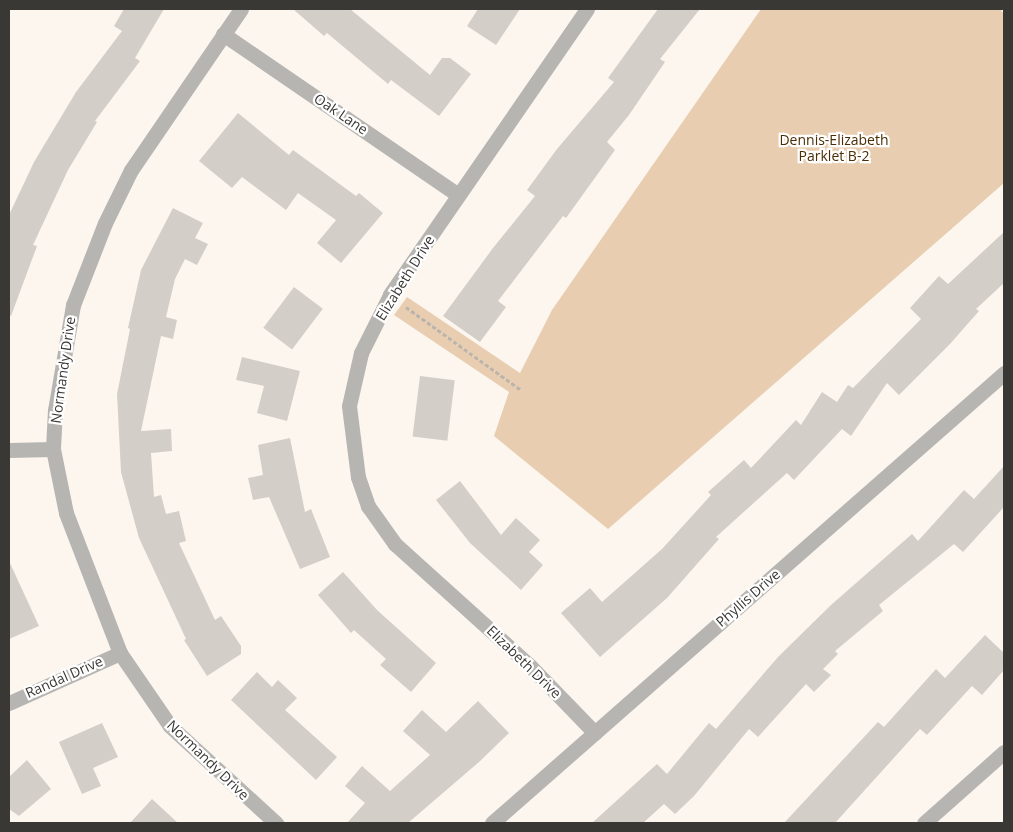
<!DOCTYPE html>
<style>
body{margin:0}
#map{position:relative;width:1013px;height:832px;overflow:hidden;background:#fcf6ef;font-family:"Open Sans",sans-serif}
div>[style]{position:absolute}
.green>*{inset:0;background:#e8cdb0}
.building>*{inset:0;background:#d4cec8;transform-origin:0 0}
.path>*{height:3px;margin-top:-1.5px;transform-origin:0;background:repeating-linear-gradient(90deg,#b9b4ae 0 4px,transparent 0 6.5px)}
.minor>*{height:15px;margin:-7.5px;padding:0 7.5px;transform-origin:7.5px;border-radius:7.5px;background:#b7b5b2}
span{translate:-50% -50%;white-space:nowrap;text-align:center;line-height:1.15;-webkit-text-stroke:4.5px #fff;paint-order:stroke}
.street-label{font-size:14px;color:#3a3835}
.park-label{font-size:14px;color:#4b2e05}
.frame{position:absolute;inset:0;border:10px solid #3a3835;pointer-events:none}
</style>
<div id="map">
<div class="green">
<i style="clip-path:polygon(761px 9px,1000px 9px,1004px 14px,1004px 183px,608px 529px,494px 436px,509px 392px,394px 315px,407px 297px,520px 373px,552px 310px)"></i>
</div>
<div class="building">
<i style="clip-path:polygon(124px 9px,164px 9px,135px 58px,140px 61px,95px 121px,97px 122px,68px 170px,33px 245px,37px 246px,11px 316px,9px 315px,9px 215px,34px 162px,76px 92px,122px 31px,114px 26px)"></i>
<i style="clip-path:polygon(293px 9px,350px 9px,430px 75px,442px 58px,450px 58px,471px 74px,439px 116px,391px 80px,388px 84px,327px 33px,324px 36px)"></i>
<i style="clip-path:polygon(478px 9px,520px 9px,496px 45px,467px 26px)"></i>
<i style="clip-path:polygon(658px 9px,700px 9px,660px 59px,665px 62px,629px 115px,607px 142px,615px 150px,566px 218px,563px 216px,498px 301px,506px 307px,480px 342px,443px 316px,493px 248px,535px 196px,527px 190px,557px 149px,614px 82px,608px 78px)"></i>
<i style="clip-path:polygon(238px 113px,289px 155px,293px 150px,356px 196px,359px 193px,383px 213px,341px 263px,317px 243px,336px 220px,298px 193px,286px 210px,242px 177px,232px 188px,199px 161px)"></i>
<i style="clip-path:polygon(173px 208px,203px 223px,195px 238px,208px 244px,197px 265px,185px 259px,175px 279px,166px 317px,177px 320px,173px 339px,161px 336px,141px 431px,171px 429px,172px 451px,151px 453px,154px 497px,161px 495px,166px 514px,179px 511px,186px 541px,179px 543px,215px 620px,221px 616px,241px 646px,241px 654px,207px 676px,184px 640px,186px 639px,139px 538px,121px 472px,117px 394px,130px 329px,128px 328px,141px 270px)"></i>
<i style="clip-path:polygon(1004px 232px,1004px 283px,976px 309px,979px 311px,950px 344px,899px 395px,887px 383px,851px 436px,842px 429px,794px 480px,787px 473px,716px 537px,719px 539px,667px 598px,600px 657px,561px 613px,590px 588px,602px 602px,662px 549px,711px 495px,708px 492px,744px 460px,751px 468px,796px 420px,801px 425px,822px 392px,837px 402px,848px 385px,853px 388px,921px 319px,910px 308px,939px 276px,948px 284px)"></i>
<i style="left:294px;top:287px;width:36px;height:51px;rotate:37deg"></i>
<i style="clip-path:polygon(242px 357px,300px 371px,287px 421px,257px 413px,264px 386px,236px 380px)"></i>
<i style="left:420px;top:376px;width:35px;height:61px;rotate:7deg"></i>
<i style="clip-path:polygon(290px 438px,305px 512px,311px 509px,330px 557px,300px 569px,269px 497px,253px 500px,248px 478px,263px 475px,258px 445px)"></i>
<i style="clip-path:polygon(1004px 466px,1004px 507px,963px 552px,954px 544px,879px 605px,883px 611px,835px 651px,838px 654px,823px 669px,831px 675px,814px 692px,806px 684px,758px 737px,749px 729px,694px 796px,675px 814px,664px 804px,643px 823px,592px 823px,657px 764px,667px 774px,709px 723px,716px 729px,778px 657px,831px 605px,912px 534px,918px 541px,964px 490px,974px 499px)"></i>
<i style="clip-path:polygon(460px 481px,501px 535px,516px 518px,540px 540px,529px 552px,543px 565px,521px 590px,470px 543px,436px 500px)"></i>
<i style="clip-path:polygon(9px 561px,39px 626px,9px 639px)"></i>
<i style="clip-path:polygon(343px 572px,377px 610px,436px 663px,411px 692px,380px 665px,386px 659px,354px 630px,351px 633px,318px 595px)"></i>
<i style="clip-path:polygon(985px 635px,1004px 653px,1004px 670px,982px 695px,972px 686px,927px 735px,920px 729px,835px 823px,784px 823px,878px 722px,884px 727px,936px 669px,945px 678px)"></i>
<i style="clip-path:polygon(257px 672px,272px 687px,278px 680px,297px 698px,285px 710px,337px 757px,316px 780px,231px 700px)"></i>
<i style="clip-path:polygon(478px 701px,509px 733px,479px 762px,408px 823px,347px 823px,365px 803px,345px 786px,362px 766px,390px 791px,430px 755px,403px 731px,422px 710px,446px 732px)"></i>
<i style="clip-path:polygon(102px 723px,118px 757px,93px 768px,101px 786px,82px 794px,59px 742px)"></i>
<i style="clip-path:polygon(27px 760px,51px 789px,19px 816px,9px 809px,9px 777px)"></i>
<i style="clip-path:polygon(152px 799px,178px 823px,130px 823px)"></i>
</div>
<div class="path">
<i style="left:406px;top:307px;width:142px;rotate:35.8deg"></i>
</div>
<div class="minor">
<i style="left:241px;top:9px;width:195px;rotate:124.3deg"></i>
<i style="left:131px;top:170px;width:59px;rotate:116.1deg"></i>
<i style="left:105px;top:223px;width:88px;rotate:111.3deg"></i>
<i style="left:73px;top:305px;width:107px;rotate:99.7deg"></i>
<i style="left:55px;top:410px;width:39px;rotate:93deg"></i>
<i style="left:53px;top:449px;width:65px;rotate:78.5deg"></i>
<i style="left:66px;top:513px;width:150px;rotate:68.9deg"></i>
<i style="left:120px;top:653px;width:88px;rotate:55.6deg"></i>
<i style="left:170px;top:726px;width:144px;rotate:42.5deg"></i>
<i style="left:587px;top:9px;width:347px;rotate:124.6deg"></i>
<i style="left:390px;top:295px;width:65px;rotate:116.6deg"></i>
<i style="left:361px;top:353px;width:54px;rotate:102.8deg"></i>
<i style="left:349px;top:406px;width:72px;rotate:82.8deg"></i>
<i style="left:358px;top:477px;width:31px;rotate:71deg"></i>
<i style="left:368px;top:506px;width:47px;rotate:54.6deg"></i>
<i style="left:395px;top:544px;width:182px;rotate:42.1deg"></i>
<i style="left:530px;top:666px;width:93px;rotate:45.9deg"></i>
<i style="left:223px;top:34px;width:285px;rotate:34.4deg"></i>
<i style="left:9px;top:450px;width:44px;rotate:-1.3deg"></i>
<i style="left:9px;top:703px;width:122px;rotate:-24.2deg"></i>
<i style="left:492px;top:823px;width:682px;rotate:-41.31deg"></i>
<i style="left:924px;top:823px;width:107px;rotate:-41.6deg"></i>
</div>
<div class="street-label">
<span style="left:341px;top:114px;rotate:34deg">Oak Lane</span>
<span style="left:405px;top:278px;rotate:-58deg">Elizabeth Drive</span>
<span style="left:63px;top:370px;rotate:-82deg">Normandy Drive</span>
<span style="left:748px;top:598px;rotate:-41deg">Phyllis Drive</span>
<span style="left:524px;top:662px;rotate:44deg">Elizabeth Drive</span>
<span style="left:64px;top:677px;rotate:-24deg">Randal Drive</span>
<span style="left:208px;top:760px;rotate:44deg">Normandy Drive</span>
</div>
<div class="park-label">
<span style="left:834px;top:148px">Dennis-Elizabeth<br>Parklet B-2</span>
</div>
<div class="frame"></div>
</div>
